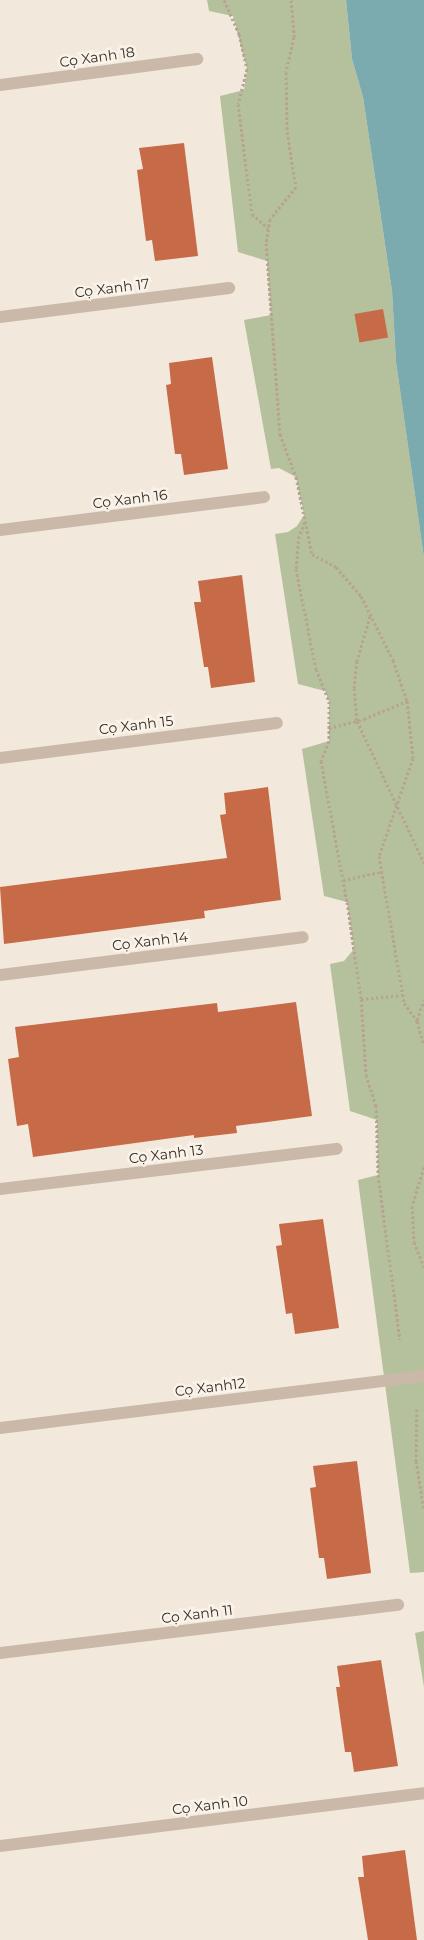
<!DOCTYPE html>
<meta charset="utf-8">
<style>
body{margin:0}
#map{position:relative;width:424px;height:1940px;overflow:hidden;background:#f2e9dc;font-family:Montserrat,sans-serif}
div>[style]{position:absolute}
.green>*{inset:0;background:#b4c19c}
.water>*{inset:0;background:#7babaf}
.building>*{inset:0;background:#c66a47;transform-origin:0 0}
.path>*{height:3px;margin-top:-1.5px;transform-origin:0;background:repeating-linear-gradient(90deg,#b6a392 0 2.5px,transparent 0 5px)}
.minor>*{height:12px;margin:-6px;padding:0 6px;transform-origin:6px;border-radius:6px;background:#cab9a8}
span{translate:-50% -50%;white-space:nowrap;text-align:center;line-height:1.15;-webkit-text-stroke:5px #faf3e9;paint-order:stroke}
.street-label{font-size:14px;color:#372e28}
</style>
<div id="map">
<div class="green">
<i style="clip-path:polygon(207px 0,346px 0,352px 59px,363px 97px,392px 291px,396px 362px,424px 558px,424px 1572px,410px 1573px,358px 1180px,378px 1175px,377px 1120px,350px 1111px,330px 964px,344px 961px,354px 949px,347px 902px,324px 896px,302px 749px,329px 741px,329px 701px,325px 691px,298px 684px,275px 534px,288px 532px,297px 526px,304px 515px,296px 477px,279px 468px,271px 469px,244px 320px,271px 315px,267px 261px,238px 252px,220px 96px,244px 90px,247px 69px,233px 16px,209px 11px)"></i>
<i style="clip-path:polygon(424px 1631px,424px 1687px,415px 1633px)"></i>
</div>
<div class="water">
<i style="clip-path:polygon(346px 0,424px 0,424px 558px,396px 362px,392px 291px,363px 97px,352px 59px)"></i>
</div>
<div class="building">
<i style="clip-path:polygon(184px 143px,198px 256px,155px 261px,152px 240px,146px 241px,137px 170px,143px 169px,139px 148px)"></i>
<i style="left:383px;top:309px;width:29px;height:29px;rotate:80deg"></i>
<i style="clip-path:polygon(212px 357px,228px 469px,184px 475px,181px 454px,175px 454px,166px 385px,171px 384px,169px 363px)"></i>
<i style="clip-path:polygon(242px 575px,255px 682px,211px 688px,208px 667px,204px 667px,194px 602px,201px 602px,198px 581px)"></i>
<i style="clip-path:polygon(268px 787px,281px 900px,204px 911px,205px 918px,4px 944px,0 887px,227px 858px,220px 815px,226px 814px,224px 793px)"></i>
<i style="clip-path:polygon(296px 1002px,312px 1116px,236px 1126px,237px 1133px,194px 1138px,194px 1135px,33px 1157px,28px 1124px,17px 1126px,8px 1059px,19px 1057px,15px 1027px,217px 1003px,218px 1012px)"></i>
<i style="clip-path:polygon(323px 1219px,339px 1328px,295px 1334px,292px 1313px,286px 1314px,276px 1246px,282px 1245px,279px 1224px)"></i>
<i style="clip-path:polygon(357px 1461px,371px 1573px,327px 1579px,324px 1558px,319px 1558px,310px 1488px,316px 1487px,313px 1466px)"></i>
<i style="clip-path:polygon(381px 1660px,398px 1766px,354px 1772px,351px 1752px,345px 1752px,336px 1687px,340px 1687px,337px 1666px)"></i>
<i style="clip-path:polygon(405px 1850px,417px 1940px,368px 1940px,358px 1877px,364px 1877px,362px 1856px)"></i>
</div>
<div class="path">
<i style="left:224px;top:0;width:37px;rotate:66deg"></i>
<i style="left:239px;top:34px;width:36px;rotate:77deg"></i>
<i style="left:247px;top:69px;width:36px;rotate:104deg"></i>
<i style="left:238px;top:104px;width:111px;rotate:82.7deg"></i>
<i style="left:252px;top:214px;width:21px;rotate:41deg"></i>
<i style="left:291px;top:0;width:37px;rotate:85deg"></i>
<i style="left:294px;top:37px;width:36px;rotate:103deg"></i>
<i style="left:286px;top:72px;width:60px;rotate:89deg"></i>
<i style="left:287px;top:132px;width:56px;rotate:80.7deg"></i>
<i style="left:296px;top:187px;width:41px;rotate:129.1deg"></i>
<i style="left:270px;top:219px;width:24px;rotate:99deg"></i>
<i style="left:266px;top:243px;width:192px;rotate:85.8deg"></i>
<i style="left:280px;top:434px;width:46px;rotate:69.6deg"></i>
<i style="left:296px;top:477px;width:79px;rotate:78.3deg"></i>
<i style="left:312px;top:554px;width:27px;rotate:28deg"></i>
<i style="left:336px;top:567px;width:38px;rotate:49deg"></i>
<i style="left:361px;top:596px;width:72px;rotate:63.4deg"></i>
<i style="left:393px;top:660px;width:43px;rotate:71.1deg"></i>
<i style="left:407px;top:701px;width:57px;rotate:84deg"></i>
<i style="left:413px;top:758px;width:104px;rotate:109.1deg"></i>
<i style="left:379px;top:856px;width:149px;rotate:80.3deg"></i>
<i style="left:404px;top:1003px;width:22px;rotate:54deg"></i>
<i style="left:417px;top:1021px;width:25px;rotate:74deg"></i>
<i style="left:305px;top:522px;width:15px;rotate:113deg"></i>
<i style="left:299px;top:536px;width:33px;rotate:95deg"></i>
<i style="left:296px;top:569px;width:102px;rotate:78.7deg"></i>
<i style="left:316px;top:669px;width:35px;rotate:68deg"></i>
<i style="left:329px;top:701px;width:40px;rotate:90deg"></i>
<i style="left:329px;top:741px;width:22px;rotate:112deg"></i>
<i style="left:321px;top:761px;width:143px;rotate:79.6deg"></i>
<i style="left:347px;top:902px;width:98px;rotate:81.8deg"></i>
<i style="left:361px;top:999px;width:76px;rotate:86.2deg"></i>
<i style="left:366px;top:1075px;width:32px;rotate:72deg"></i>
<i style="left:376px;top:1105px;width:70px;rotate:88.4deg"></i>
<i style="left:378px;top:1175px;width:166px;rotate:82.4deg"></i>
<i style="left:370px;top:616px;width:47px;rotate:106.1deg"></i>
<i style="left:357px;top:661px;width:27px;rotate:96deg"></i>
<i style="left:354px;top:688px;width:33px;rotate:85deg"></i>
<i style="left:357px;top:721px;width:157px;rotate:64.7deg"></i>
<i style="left:329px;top:728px;width:36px;rotate:-14deg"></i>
<i style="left:364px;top:719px;width:47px;rotate:-22.7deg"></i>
<i style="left:343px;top:880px;width:39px;rotate:-12deg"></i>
<i style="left:361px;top:999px;width:42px;rotate:-5.4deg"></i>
<i style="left:417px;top:1020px;width:21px;rotate:-71deg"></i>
<i style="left:424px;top:1167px;width:41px;rotate:107.1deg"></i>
<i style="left:412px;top:1206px;width:36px;rotate:87deg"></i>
<i style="left:414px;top:1242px;width:27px;rotate:68deg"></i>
<i style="left:417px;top:1409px;width:52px;rotate:91.1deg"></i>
<i style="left:416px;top:1461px;width:50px;rotate:80.7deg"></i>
</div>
<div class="minor">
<i style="left:0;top:85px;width:199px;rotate:-7.5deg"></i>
<i style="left:0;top:317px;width:231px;rotate:-7.2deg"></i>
<i style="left:0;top:530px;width:266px;rotate:-7.1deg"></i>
<i style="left:0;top:758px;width:279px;rotate:-7.2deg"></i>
<i style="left:0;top:975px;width:305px;rotate:-7.1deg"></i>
<i style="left:0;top:1189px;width:339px;rotate:-6.8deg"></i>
<i style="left:0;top:1428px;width:427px;rotate:-7deg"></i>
<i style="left:0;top:1653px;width:401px;rotate:-6.9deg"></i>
<i style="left:0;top:1846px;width:427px;rotate:-7.1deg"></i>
</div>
<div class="street-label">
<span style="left:97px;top:57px;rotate:-8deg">Cọ Xanh 18</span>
<span style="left:112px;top:288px;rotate:-7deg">Cọ Xanh 17</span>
<span style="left:130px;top:499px;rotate:-7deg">Cọ Xanh 16</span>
<span style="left:136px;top:725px;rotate:-7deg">Cọ Xanh 15</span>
<span style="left:150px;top:941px;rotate:-7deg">Cọ Xanh 14</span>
<span style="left:166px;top:1154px;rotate:-7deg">Cọ Xanh 13</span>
<span style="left:210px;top:1387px;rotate:-7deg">Cọ Xanh12</span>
<span style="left:197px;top:1614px;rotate:-7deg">Cọ Xanh 11</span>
<span style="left:210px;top:1805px;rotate:-7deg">Cọ Xanh 10</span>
</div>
</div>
